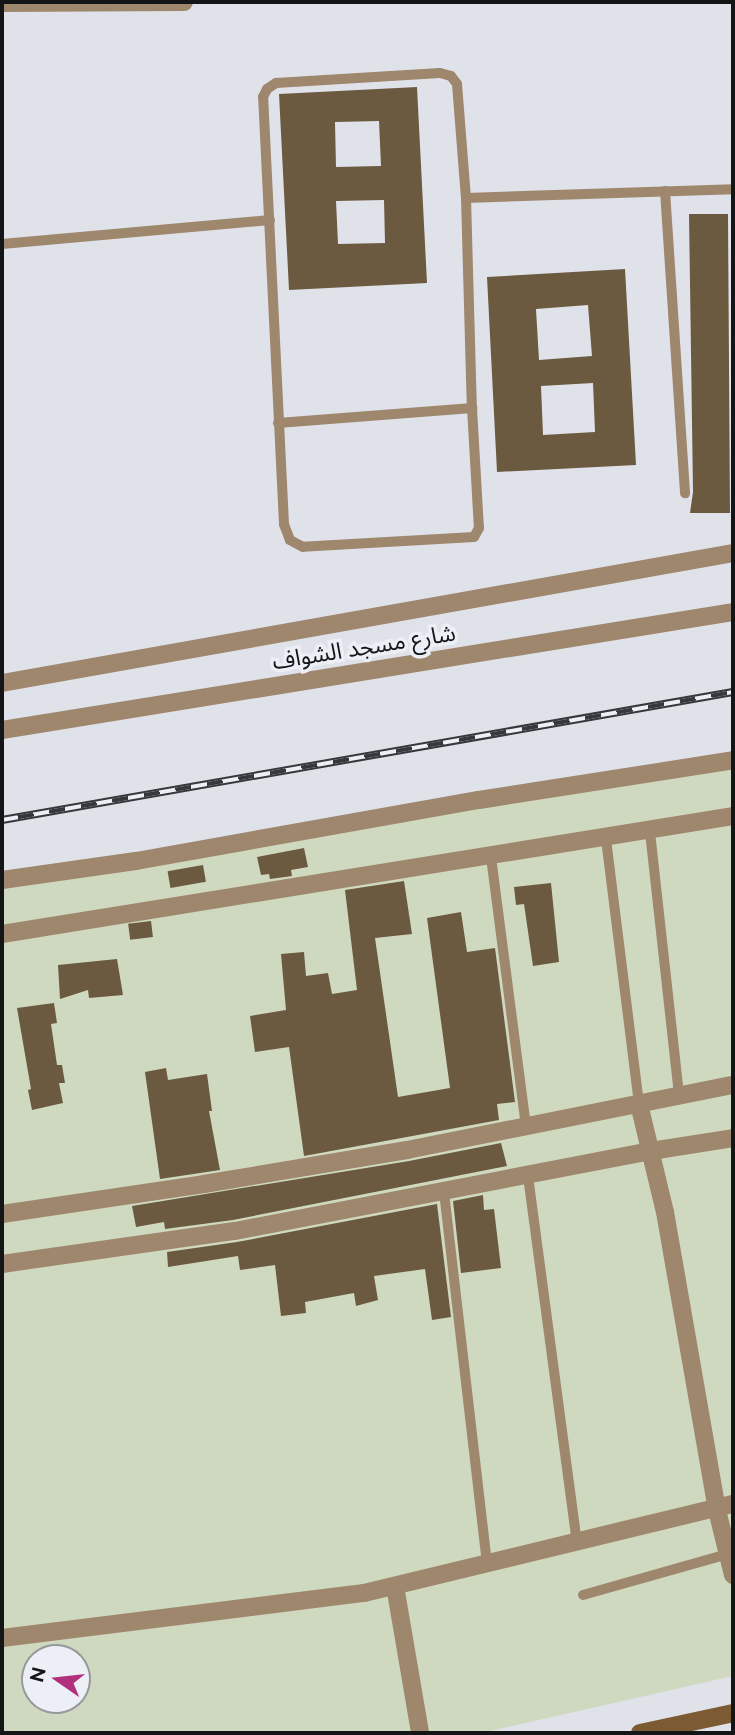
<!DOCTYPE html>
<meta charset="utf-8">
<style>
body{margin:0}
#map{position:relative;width:735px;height:1735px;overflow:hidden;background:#e0e2ea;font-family:Raleway,"Noto Sans Arabic",sans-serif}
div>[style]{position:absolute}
.green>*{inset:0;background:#cfd9bf}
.building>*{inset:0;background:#6b5a40;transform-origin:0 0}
.lane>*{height:10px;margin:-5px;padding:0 5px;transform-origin:5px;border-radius:5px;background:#9e876d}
.street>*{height:18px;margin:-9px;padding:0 9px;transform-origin:9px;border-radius:9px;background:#9e876d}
.secondary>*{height:18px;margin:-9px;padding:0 9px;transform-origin:9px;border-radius:9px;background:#7c5b33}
.rail>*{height:8px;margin-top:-4px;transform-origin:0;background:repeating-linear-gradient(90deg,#edeff7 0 16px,#37383b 0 32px);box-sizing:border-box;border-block:2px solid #37383b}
span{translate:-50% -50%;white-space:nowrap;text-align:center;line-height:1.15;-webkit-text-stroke:7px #edeff7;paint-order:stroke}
.street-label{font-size:23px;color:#141517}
.frame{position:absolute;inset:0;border:4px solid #141517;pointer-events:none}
.north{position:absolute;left:21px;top:1644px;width:70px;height:70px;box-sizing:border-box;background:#edeff7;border:2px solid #96989d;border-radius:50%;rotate:284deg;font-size:19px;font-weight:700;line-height:28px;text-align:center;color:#141517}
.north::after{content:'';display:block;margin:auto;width:24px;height:32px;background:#b0307e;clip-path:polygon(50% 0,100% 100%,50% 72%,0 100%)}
</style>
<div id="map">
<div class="green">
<i style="clip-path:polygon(evenodd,733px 755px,733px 1676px,481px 1733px,2px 1733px,2px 883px,733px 755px,35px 1658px,77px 1658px,77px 1700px,35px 1700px,35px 1658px)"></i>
</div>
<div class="building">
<i style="clip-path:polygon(evenodd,417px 87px,427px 283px,289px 290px,279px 94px,417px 87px,379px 121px,381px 166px,336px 167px,335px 122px,379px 121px,417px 87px,384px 200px,385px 243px,338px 244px,336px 201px,384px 200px)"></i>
<i style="clip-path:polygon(689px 214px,728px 214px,730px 513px,690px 513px,693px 492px)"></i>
<i style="clip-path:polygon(evenodd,625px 269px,636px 465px,497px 472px,487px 277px,625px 269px,588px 305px,592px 356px,539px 360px,536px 309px,588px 305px,625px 269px,593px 383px,595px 432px,543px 435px,541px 386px,593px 383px)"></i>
<i style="clip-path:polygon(304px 848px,308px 867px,291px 870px,292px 876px,270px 879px,269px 874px,261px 875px,257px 857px)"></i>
<i style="left:203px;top:865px;width:17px;height:36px;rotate:80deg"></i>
<i style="clip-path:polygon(404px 881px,412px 934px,375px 938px,398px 1097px,450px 1088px,427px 918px,461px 912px,467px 952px,495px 948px,515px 1102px,497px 1104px,499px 1120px,304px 1156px,289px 1047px,255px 1052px,250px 1016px,286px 1010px,281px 954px,304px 952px,306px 976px,328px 973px,332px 994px,357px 990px,345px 890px)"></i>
<i style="clip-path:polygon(551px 883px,559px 962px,533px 966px,524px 904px,516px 905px,514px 887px)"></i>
<i style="left:151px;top:921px;width:16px;height:23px;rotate:83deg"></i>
<i style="clip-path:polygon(117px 959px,123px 995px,89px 998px,88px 990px,60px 999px,58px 965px)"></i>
<i style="clip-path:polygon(54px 1003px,57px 1023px,51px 1024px,57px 1065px,62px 1065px,65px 1083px,59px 1083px,63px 1103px,32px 1110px,28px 1090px,31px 1089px,17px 1008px)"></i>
<i style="clip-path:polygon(166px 1068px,168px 1080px,207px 1074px,212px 1111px,209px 1111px,220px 1170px,160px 1179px,145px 1072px)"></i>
<i style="clip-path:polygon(501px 1143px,507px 1166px,233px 1220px,165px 1229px,164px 1222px,136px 1227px,132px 1206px,409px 1161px)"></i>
<i style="clip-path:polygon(483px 1195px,484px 1210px,494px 1209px,501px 1268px,461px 1273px,453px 1201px)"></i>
<i style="clip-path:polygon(437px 1204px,451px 1317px,432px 1320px,425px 1269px,374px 1276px,378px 1300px,356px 1306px,354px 1293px,305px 1302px,306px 1313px,281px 1316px,275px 1265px,240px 1270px,238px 1256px,168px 1267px,167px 1252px,237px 1242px)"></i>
</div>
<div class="lane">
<i style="left:440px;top:73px;width:11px;rotate:15deg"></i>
<i style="left:451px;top:76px;width:10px;rotate:53deg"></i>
<i style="left:457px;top:84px;width:114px;rotate:85.5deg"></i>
<i style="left:466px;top:198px;width:210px;rotate:88.4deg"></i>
<i style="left:472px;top:408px;width:120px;rotate:86.7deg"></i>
<i style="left:479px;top:528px;width:10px;rotate:119deg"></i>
<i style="left:474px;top:537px;width:171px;rotate:176.7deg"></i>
<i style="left:303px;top:547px;width:15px;rotate:-152deg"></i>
<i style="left:290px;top:540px;width:17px;rotate:-111deg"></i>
<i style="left:284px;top:524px;width:428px;rotate:-92.8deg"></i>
<i style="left:263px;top:97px;width:9px;rotate:-63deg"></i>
<i style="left:267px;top:89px;width:11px;rotate:-34deg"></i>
<i style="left:276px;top:83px;width:164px;rotate:-3.5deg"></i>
<i style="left:665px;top:191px;width:303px;rotate:86.2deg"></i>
<i style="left:466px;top:198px;width:267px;rotate:-1.9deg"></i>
<i style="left:2px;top:244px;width:269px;rotate:-5.1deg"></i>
<i style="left:278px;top:423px;width:195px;rotate:-4.4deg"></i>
<i style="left:650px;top:832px;width:266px;rotate:83.7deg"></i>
<i style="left:606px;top:839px;width:267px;rotate:82.9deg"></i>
<i style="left:491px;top:857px;width:271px;rotate:82.6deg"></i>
<i style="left:528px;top:1176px;width:370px;rotate:82.4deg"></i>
<i style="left:444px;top:1192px;width:375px;rotate:83.4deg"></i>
<i style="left:583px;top:1595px;width:151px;rotate:-15.8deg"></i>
</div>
<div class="street">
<i style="left:2px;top:3px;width:182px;rotate:-0.3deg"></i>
<i style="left:2px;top:683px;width:742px;rotate:-10.08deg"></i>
<i style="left:2px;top:730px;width:740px;rotate:-9.17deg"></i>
<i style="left:2px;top:880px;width:135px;rotate:-8.1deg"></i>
<i style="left:136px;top:861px;width:348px;rotate:-10.1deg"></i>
<i style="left:479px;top:800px;width:257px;rotate:-8.9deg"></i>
<i style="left:2px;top:934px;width:740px;rotate:-9.17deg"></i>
<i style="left:639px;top:1104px;width:111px;rotate:76.5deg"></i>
<i style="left:665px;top:1212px;width:303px;rotate:80.1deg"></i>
<i style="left:717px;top:1510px;width:67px;rotate:76.2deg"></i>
<i style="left:2px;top:1214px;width:204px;rotate:-8.4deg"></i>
<i style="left:204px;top:1184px;width:206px;rotate:-9.5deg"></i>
<i style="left:407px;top:1150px;width:332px;rotate:-11.3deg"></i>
<i style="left:2px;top:1264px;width:235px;rotate:-8.1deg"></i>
<i style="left:235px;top:1231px;width:424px;rotate:-10.9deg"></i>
<i style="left:651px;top:1151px;width:83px;rotate:-9deg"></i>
<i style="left:395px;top:1586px;width:149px;rotate:80.3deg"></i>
<i style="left:2px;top:1638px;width:365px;rotate:-7.1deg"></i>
<i style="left:364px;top:1593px;width:380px;rotate:-13.6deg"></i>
</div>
<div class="secondary">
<i style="left:640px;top:1733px;width:95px;rotate:-12.1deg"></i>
</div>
<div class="rail">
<i style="left:2px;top:820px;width:742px;rotate:-9.93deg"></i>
</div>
<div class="street-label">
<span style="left:364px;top:647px;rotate:-9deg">شارع مسجد الشواف</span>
</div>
<div class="frame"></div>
<div class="north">N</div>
</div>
